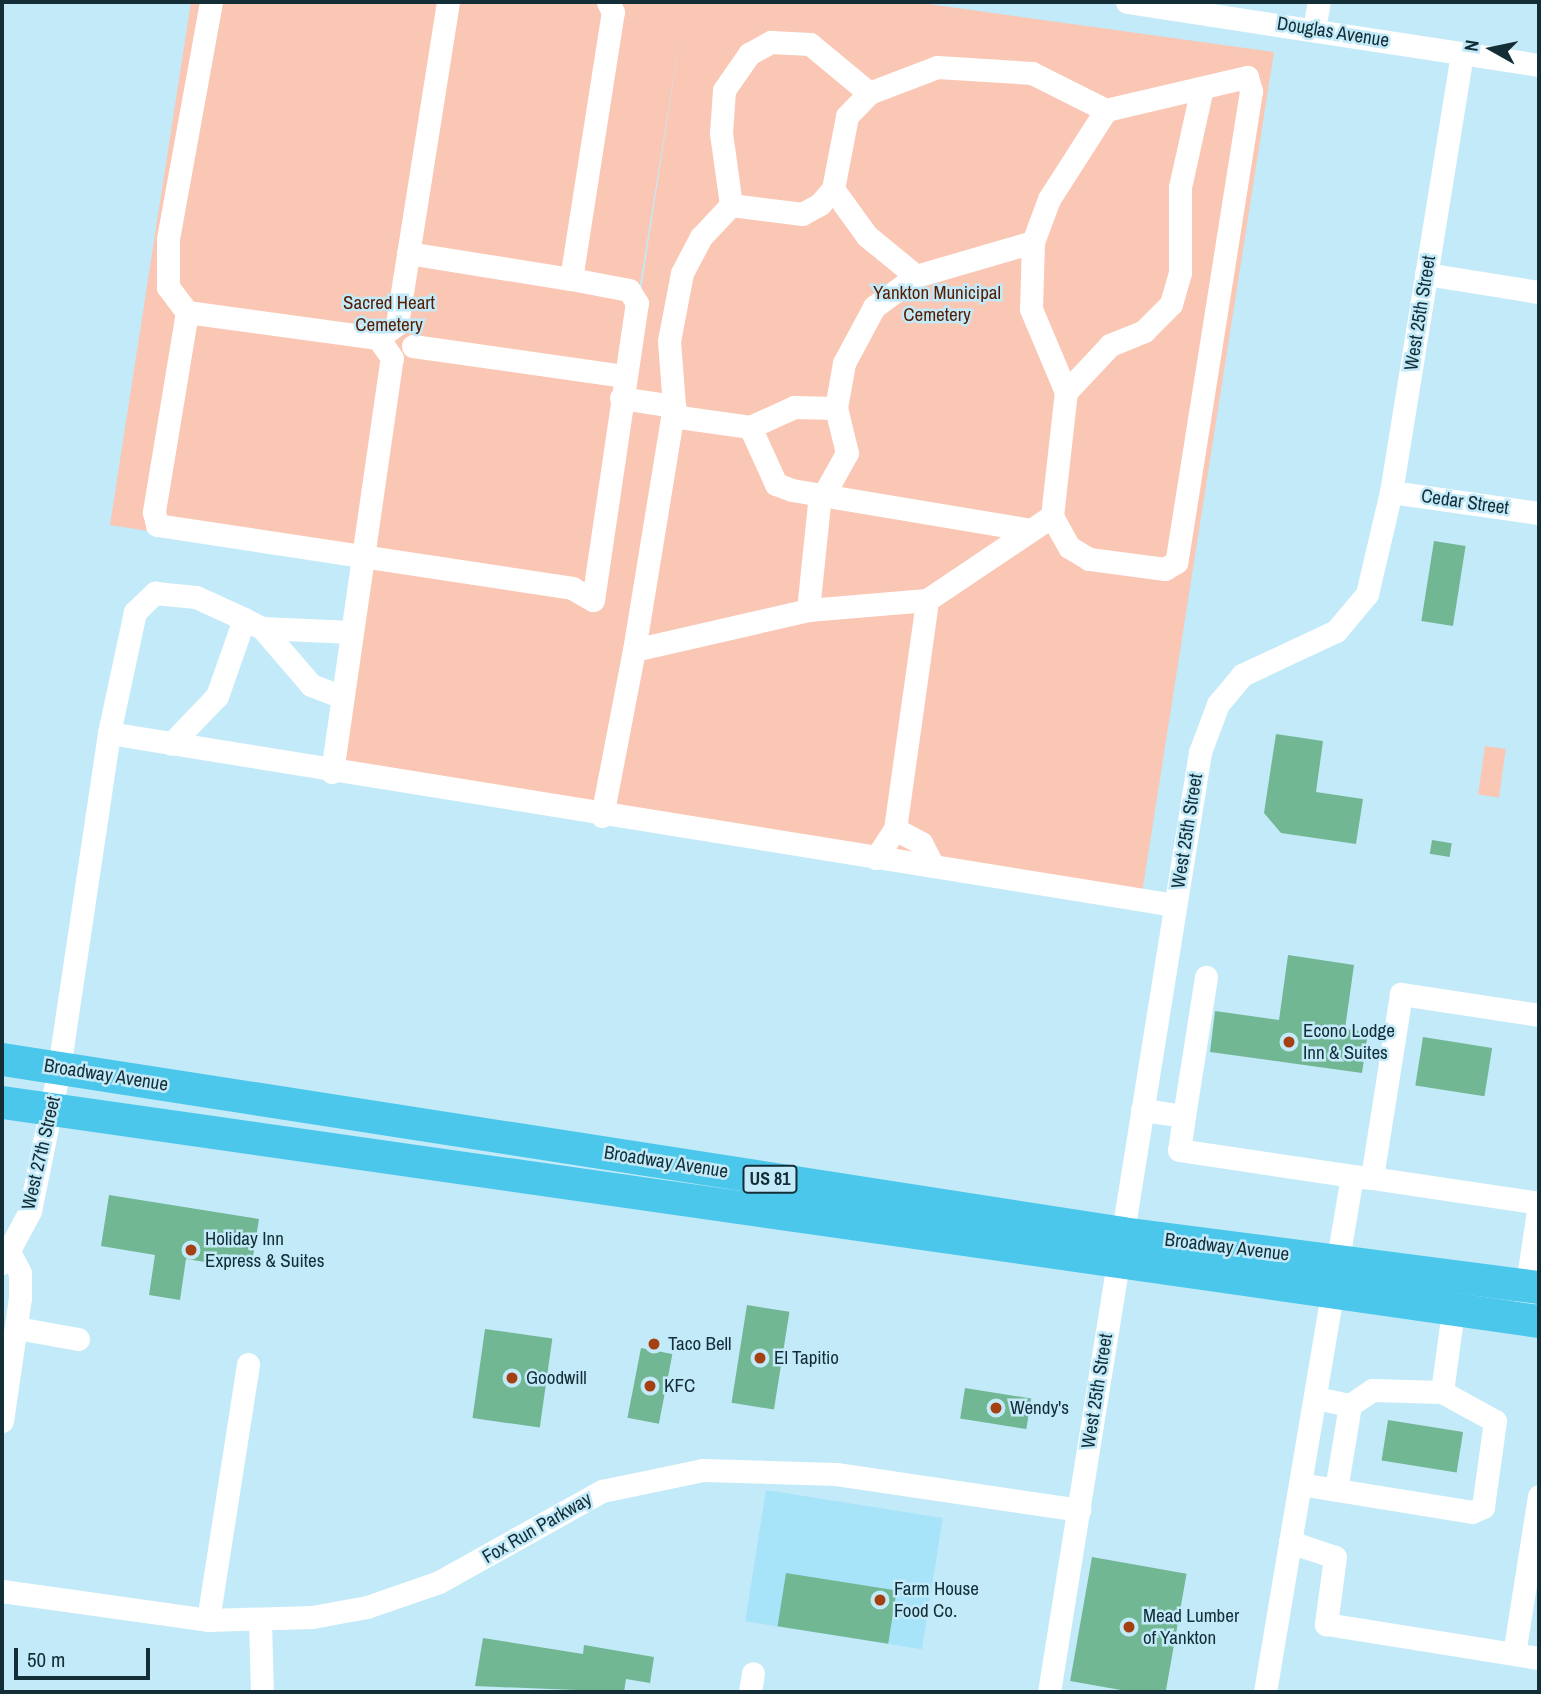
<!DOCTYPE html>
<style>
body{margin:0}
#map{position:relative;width:1541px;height:1694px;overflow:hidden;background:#c3eaf8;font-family:"Archivo Narrow",sans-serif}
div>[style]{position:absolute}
.built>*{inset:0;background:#a8e4f9;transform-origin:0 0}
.green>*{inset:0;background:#fac7b4;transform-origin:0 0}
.building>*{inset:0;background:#72b794;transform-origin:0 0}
.minor>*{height:23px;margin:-11.5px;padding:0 11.5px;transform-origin:11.5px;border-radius:11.5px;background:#fff}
.highway>*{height:33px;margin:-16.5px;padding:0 16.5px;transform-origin:16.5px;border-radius:16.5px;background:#4bc7ec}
.dots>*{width:19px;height:19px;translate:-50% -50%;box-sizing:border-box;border:4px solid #c3eaf8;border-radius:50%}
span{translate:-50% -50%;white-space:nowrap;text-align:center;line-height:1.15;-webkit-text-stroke:5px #c3eaf8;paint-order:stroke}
.shield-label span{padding:2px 5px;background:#c3eaf8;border:2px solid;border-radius:5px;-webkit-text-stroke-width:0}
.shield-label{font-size:18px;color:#132e37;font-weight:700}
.street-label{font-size:19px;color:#132e37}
.park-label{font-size:19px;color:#571d03}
.poi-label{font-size:19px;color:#132e37}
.left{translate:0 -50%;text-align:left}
.frame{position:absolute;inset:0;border:4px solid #132e37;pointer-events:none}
.north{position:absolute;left:1457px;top:14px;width:70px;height:70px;-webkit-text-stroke:5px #c3eaf8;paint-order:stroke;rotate:279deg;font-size:19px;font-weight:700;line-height:28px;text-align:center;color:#132e37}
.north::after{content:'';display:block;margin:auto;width:24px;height:32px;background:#132e37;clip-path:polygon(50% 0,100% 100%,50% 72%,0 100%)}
.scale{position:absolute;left:14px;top:1648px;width:136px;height:32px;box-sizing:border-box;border:4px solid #132e37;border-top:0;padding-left:9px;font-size:21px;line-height:24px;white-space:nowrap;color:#132e37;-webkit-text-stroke:5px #c3eaf8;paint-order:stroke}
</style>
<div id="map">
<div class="built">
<i style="left:766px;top:1490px;width:179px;height:133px;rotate:9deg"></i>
</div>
<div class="green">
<i style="clip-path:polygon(evenodd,191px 2px,914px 2px,1274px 52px,1141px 900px,332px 772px,360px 564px,110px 525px,191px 2px,679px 43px,679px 44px,624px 400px,637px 303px,679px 43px)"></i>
<i style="left:1485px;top:746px;width:21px;height:49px;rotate:8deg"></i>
</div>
<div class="building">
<i style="left:1434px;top:541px;width:32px;height:81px;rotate:9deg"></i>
<i style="clip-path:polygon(1276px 734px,1323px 741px,1316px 792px,1363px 799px,1356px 844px,1281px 833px,1264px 813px)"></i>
<i style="left:1432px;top:840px;width:20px;height:14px;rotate:9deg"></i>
<i style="clip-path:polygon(1288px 955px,1354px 965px,1345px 1029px,1368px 1032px,1362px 1073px,1210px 1052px,1215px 1011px,1279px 1020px)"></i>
<i style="left:1423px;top:1037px;width:70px;height:49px;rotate:9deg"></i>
<i style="clip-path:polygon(109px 1195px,259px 1219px,251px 1269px,186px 1259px,180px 1300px,149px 1295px,155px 1255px,101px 1246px)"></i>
<i style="left:747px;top:1305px;width:43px;height:99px;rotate:9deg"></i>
<i style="left:485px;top:1329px;width:68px;height:90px;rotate:8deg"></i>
<i style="left:641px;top:1348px;width:32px;height:71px;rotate:11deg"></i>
<i style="left:965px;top:1388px;width:67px;height:31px;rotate:9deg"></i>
<i style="left:1388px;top:1420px;width:76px;height:41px;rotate:9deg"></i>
<i style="left:1092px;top:1557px;width:96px;height:126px;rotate:10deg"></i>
<i style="left:786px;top:1573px;width:112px;height:54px;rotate:9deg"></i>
<i style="clip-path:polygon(483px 1638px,583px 1654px,584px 1645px,654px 1657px,650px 1683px,626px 1679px,624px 1692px,475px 1686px)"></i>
</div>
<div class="minor">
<i style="left:211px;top:2px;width:241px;rotate:100.3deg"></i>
<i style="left:168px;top:239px;width:48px;rotate:90deg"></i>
<i style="left:168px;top:287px;width:31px;rotate:53deg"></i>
<i style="left:187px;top:312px;width:193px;rotate:7.8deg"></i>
<i style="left:378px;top:338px;width:24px;rotate:-36deg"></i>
<i style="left:397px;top:324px;width:326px;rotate:-81deg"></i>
<i style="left:1127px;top:2px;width:417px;rotate:8.7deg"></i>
<i style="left:1314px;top:29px;width:27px;rotate:-80deg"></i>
<i style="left:833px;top:189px;width:58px;rotate:54.1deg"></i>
<i style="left:867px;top:236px;width:63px;rotate:39.2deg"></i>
<i style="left:916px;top:276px;width:122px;rotate:-16.2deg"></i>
<i style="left:731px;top:205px;width:73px;rotate:-97.9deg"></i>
<i style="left:721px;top:133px;width:43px;rotate:-86deg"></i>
<i style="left:724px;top:90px;width:44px;rotate:-55.2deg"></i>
<i style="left:749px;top:54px;width:25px;rotate:-29deg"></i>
<i style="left:771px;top:42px;width:39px;rotate:3deg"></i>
<i style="left:810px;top:44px;width:77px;rotate:39.7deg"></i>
<i style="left:408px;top:253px;width:165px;rotate:9.1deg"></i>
<i style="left:571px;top:279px;width:270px;rotate:-81.1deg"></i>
<i style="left:613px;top:12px;width:11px;rotate:-117deg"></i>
<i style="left:1426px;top:274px;width:114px;rotate:9.1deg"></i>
<i style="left:187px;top:312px;width:203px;rotate:99.4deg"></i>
<i style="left:154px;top:512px;width:13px;rotate:77deg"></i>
<i style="left:157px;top:525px;width:420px;rotate:8.6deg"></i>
<i style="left:572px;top:588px;width:24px;rotate:30deg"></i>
<i style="left:593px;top:600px;width:300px;rotate:-81.6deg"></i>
<i style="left:637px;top:303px;width:15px;rotate:-122deg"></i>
<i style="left:629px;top:290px;width:59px;rotate:-169.3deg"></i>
<i style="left:413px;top:346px;width:214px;rotate:8.1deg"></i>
<i style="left:1066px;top:392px;width:90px;rotate:-112.9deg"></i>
<i style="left:1031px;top:309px;width:67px;rotate:-88.3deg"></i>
<i style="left:1033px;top:242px;width:46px;rotate:-69.6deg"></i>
<i style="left:1049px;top:199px;width:106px;rotate:-57.4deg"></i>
<i style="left:621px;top:398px;width:54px;rotate:8.6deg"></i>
<i style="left:672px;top:416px;width:79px;rotate:8deg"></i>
<i style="left:750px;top:427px;width:48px;rotate:-24.4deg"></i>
<i style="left:794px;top:407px;width:42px;rotate:1.4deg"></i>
<i style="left:750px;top:427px;width:63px;rotate:65.5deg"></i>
<i style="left:776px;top:484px;width:17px;rotate:21deg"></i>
<i style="left:792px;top:490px;width:242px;rotate:9.5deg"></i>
<i style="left:1391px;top:492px;width:149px;rotate:8.1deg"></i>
<i style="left:808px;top:610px;width:108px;rotate:-84.1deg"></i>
<i style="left:819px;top:503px;width:57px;rotate:-60.8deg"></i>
<i style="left:847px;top:453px;width:46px;rotate:-103.7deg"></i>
<i style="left:836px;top:408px;width:46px;rotate:-79.9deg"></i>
<i style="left:844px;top:363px;width:64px;rotate:-61.8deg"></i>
<i style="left:874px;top:307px;width:52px;rotate:-36.4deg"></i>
<i style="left:244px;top:619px;width:20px;rotate:27deg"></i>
<i style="left:262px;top:628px;width:89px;rotate:2.6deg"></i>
<i style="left:262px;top:628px;width:75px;rotate:49.3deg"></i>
<i style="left:311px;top:685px;width:33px;rotate:21deg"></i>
<i style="left:634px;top:650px;width:247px;rotate:-80.7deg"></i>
<i style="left:674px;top:406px;width:65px;rotate:-94.4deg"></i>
<i style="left:669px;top:341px;width:69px;rotate:-79.2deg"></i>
<i style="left:682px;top:273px;width:41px;rotate:-62.2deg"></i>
<i style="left:701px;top:237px;width:44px;rotate:-46.8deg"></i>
<i style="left:731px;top:205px;width:72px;rotate:7.2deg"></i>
<i style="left:802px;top:214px;width:21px;rotate:-29deg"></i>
<i style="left:820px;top:204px;width:20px;rotate:-49deg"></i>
<i style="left:833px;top:189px;width:74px;rotate:-79.1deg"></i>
<i style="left:847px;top:116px;width:32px;rotate:-46deg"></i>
<i style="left:869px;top:93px;width:73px;rotate:-20.9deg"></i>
<i style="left:937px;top:67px;width:95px;rotate:3.6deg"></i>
<i style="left:1032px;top:73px;width:83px;rotate:26.6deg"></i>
<i style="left:1106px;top:110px;width:145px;rotate:-13.2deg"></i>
<i style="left:1247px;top:77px;width:15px;rotate:74deg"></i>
<i style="left:1251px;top:91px;width:477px;rotate:99deg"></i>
<i style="left:1176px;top:562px;width:13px;rotate:148deg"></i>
<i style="left:1165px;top:569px;width:77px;rotate:-172.5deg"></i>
<i style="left:1089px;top:559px;width:23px;rotate:-149deg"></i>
<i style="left:1069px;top:547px;width:35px;rotate:-119deg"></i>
<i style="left:109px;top:733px;width:1080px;rotate:9.17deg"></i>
<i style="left:332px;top:772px;width:418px;rotate:-81.8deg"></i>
<i style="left:392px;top:358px;width:24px;rotate:-125deg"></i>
<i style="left:602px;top:816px;width:169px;rotate:-79.1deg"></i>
<i style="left:634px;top:650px;width:179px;rotate:-12.9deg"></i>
<i style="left:808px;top:610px;width:119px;rotate:-4.8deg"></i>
<i style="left:895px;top:829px;width:30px;rotate:28deg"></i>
<i style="left:921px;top:843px;width:26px;rotate:62deg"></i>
<i style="left:876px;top:858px;width:35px;rotate:-57deg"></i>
<i style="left:895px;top:829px;width:231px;rotate:-82deg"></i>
<i style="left:927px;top:600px;width:151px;rotate:-33.9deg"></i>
<i style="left:1052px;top:516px;width:125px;rotate:-83.6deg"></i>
<i style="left:1066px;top:392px;width:64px;rotate:-46.9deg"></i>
<i style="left:1110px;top:345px;width:37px;rotate:-22deg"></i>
<i style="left:1144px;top:331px;width:38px;rotate:-45deg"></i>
<i style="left:1171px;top:304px;width:33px;rotate:-74deg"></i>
<i style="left:1180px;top:272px;width:85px;rotate:-90deg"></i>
<i style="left:1180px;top:187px;width:97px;rotate:-77.5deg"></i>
<i style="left:1539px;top:1015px;width:140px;rotate:-171.3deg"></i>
<i style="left:1401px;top:994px;width:186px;rotate:99deg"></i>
<i style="left:1372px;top:1178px;width:169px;rotate:8.5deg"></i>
<i style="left:1142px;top:1110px;width:42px;rotate:8.1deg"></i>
<i style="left:1184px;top:1116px;width:141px;rotate:-81deg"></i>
<i style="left:1184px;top:1116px;width:34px;rotate:98deg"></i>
<i style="left:1179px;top:1150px;width:175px;rotate:8.5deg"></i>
<i style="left:1372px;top:1178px;width:20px;rotate:-174deg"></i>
<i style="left:1352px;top:1176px;width:371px;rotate:99.6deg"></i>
<i style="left:1290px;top:1542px;width:47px;rotate:18.4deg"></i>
<i style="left:1335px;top:1557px;width:68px;rotate:97.7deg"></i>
<i style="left:1326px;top:1624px;width:216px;rotate:9.1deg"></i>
<i style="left:2px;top:1263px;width:59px;rotate:-61.7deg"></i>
<i style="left:30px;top:1211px;width:146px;rotate:-78.5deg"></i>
<i style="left:59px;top:1068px;width:339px;rotate:-81.5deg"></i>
<i style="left:109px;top:733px;width:124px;rotate:-77.9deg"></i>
<i style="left:135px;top:612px;width:28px;rotate:-44deg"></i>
<i style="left:155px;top:593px;width:41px;rotate:5.6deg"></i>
<i style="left:196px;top:597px;width:53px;rotate:24.6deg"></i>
<i style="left:244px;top:619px;width:82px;rotate:109.3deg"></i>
<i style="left:217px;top:696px;width:66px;rotate:133.8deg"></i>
<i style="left:1525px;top:1297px;width:94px;rotate:-81.4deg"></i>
<i style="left:17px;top:1328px;width:62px;rotate:10.2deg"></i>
<i style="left:1316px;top:1398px;width:35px;rotate:12deg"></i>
<i style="left:1350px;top:1405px;width:86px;rotate:99.4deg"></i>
<i style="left:1350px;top:1405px;width:27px;rotate:-34deg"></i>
<i style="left:1372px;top:1390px;width:70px;rotate:1.6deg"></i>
<i style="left:2px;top:1421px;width:125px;rotate:-81.7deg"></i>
<i style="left:20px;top:1297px;width:24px;rotate:-90deg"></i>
<i style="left:20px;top:1273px;width:22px;rotate:-117deg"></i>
<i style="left:1300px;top:1484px;width:174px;rotate:9.2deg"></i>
<i style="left:1472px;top:1512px;width:12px;rotate:-24deg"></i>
<i style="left:1483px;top:1507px;width:87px;rotate:-82.1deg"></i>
<i style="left:1495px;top:1421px;width:60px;rotate:-151.3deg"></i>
<i style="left:1442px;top:1392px;width:97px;rotate:-82.3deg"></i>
<i style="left:2px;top:1591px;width:208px;rotate:8deg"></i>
<i style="left:208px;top:1620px;width:104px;rotate:-1.7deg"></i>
<i style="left:312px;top:1617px;width:56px;rotate:-10.3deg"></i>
<i style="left:367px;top:1607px;width:76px;rotate:-19.1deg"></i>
<i style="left:439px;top:1582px;width:187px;rotate:-29.2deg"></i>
<i style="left:602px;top:1491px;width:103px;rotate:-11.7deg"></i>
<i style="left:703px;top:1470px;width:133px;rotate:1.7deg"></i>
<i style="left:836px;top:1474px;width:246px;rotate:8.4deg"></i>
<i style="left:208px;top:1620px;width:259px;rotate:-81.1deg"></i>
<i style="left:260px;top:1621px;width:71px;rotate:88.4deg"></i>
<i style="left:1514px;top:1654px;width:160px;rotate:-81deg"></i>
<i style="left:750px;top:1692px;width:19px;rotate:-81deg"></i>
<i style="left:1049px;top:1692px;width:952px;rotate:-80.87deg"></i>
<i style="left:1200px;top:752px;width:51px;rotate:-69.4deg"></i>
<i style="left:1218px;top:704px;width:38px;rotate:-50deg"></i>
<i style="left:1242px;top:675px;width:104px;rotate:-25.1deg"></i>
<i style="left:1336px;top:631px;width:48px;rotate:-50deg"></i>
<i style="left:1367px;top:594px;width:105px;rotate:-76.8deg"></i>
<i style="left:1391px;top:492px;width:445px;rotate:-80.8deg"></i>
<i style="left:1265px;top:1692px;width:152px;rotate:-80.5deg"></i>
</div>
<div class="highway">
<i style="left:2px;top:1059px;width:1133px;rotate:8.83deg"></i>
<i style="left:1122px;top:1233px;width:420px;rotate:7.4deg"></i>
<i style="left:2px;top:1102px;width:1553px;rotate:8.11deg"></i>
</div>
<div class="dots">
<i style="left:1289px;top:1042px;background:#a44011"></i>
<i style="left:191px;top:1250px;background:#a44011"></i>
<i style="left:654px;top:1344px;background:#a44011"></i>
<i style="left:760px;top:1358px;background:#a44011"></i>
<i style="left:512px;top:1378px;background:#a44011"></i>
<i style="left:650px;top:1386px;background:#a44011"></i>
<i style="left:996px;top:1408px;background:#a44011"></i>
<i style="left:880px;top:1600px;background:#a44011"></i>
<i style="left:1129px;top:1627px;background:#a44011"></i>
</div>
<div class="shield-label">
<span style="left:770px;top:1179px">US 81</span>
</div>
<div class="street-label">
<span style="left:1333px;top:32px;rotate:9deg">Douglas Avenue</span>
<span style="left:1420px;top:313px;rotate:-81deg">West 25th Street</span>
<span style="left:1465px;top:502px;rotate:8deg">Cedar Street</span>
<span style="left:1187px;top:831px;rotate:-81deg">West 25th Street</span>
<span style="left:106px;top:1075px;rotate:9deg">Broadway Avenue</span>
<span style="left:41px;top:1153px;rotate:-77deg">West 27th Street</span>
<span style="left:666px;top:1162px;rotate:9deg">Broadway Avenue</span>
<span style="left:1227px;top:1247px;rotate:7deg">Broadway Avenue</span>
<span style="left:1097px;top:1391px;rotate:-81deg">West 25th Street</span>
<span style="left:537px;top:1528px;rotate:-30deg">Fox Run Parkway</span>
</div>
<div class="park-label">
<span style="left:937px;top:304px">Yankton Municipal<br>Cemetery</span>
<span style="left:389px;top:314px">Sacred Heart<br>Cemetery</span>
</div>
<div class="poi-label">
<span class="left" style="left:1303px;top:1042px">Econo Lodge<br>Inn &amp; Suites</span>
<span class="left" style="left:205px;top:1250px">Holiday Inn<br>Express &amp; Suites</span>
<span class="left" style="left:668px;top:1344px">Taco Bell</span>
<span class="left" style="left:774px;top:1358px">El Tapitio</span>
<span class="left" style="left:526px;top:1378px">Goodwill</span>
<span class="left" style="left:664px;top:1386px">KFC</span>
<span class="left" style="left:1010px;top:1408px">Wendy's</span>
<span class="left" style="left:894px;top:1600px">Farm House<br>Food Co.</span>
<span class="left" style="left:1143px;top:1627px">Mead Lumber<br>of Yankton</span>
</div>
<div class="frame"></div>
<div class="north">N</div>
<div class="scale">50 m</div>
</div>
